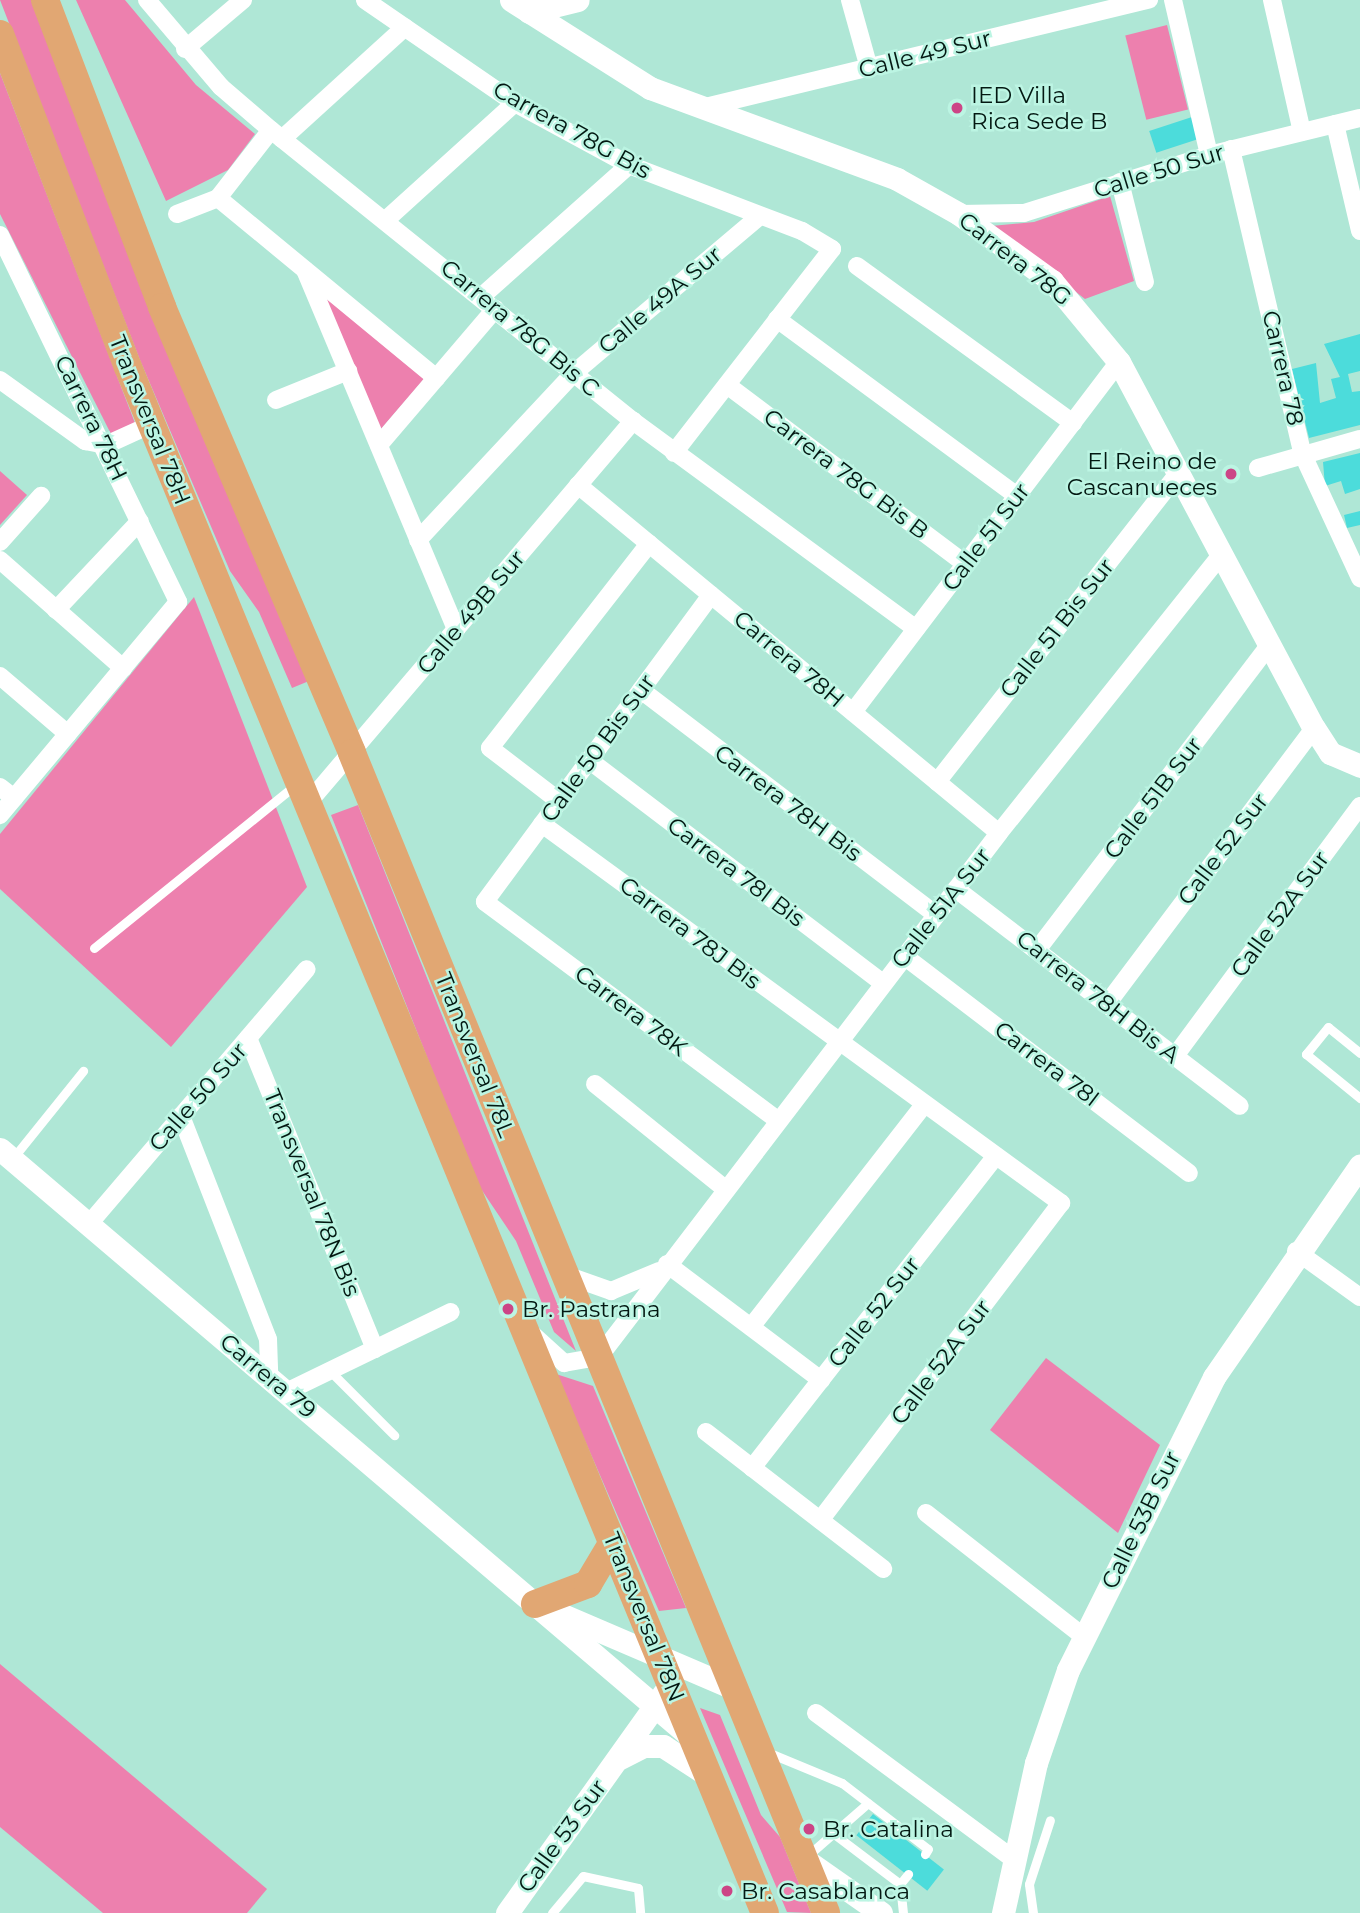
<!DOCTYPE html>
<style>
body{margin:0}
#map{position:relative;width:1360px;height:1913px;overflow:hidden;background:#afe7d6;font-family:Montserrat,sans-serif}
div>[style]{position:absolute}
.green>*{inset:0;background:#ed80ae;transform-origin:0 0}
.building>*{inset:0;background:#4cdcdb;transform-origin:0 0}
.service>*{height:9px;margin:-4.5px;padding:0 4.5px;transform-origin:4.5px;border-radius:4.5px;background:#fff}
.minor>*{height:18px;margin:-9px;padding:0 9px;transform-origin:9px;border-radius:9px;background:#fff}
.tertiary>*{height:23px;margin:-11.5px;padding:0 11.5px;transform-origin:11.5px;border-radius:11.5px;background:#fff}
.primary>*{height:28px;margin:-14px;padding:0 14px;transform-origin:14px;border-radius:14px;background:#e1a773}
.dots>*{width:19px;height:19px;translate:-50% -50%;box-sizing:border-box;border:4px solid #bcf5e3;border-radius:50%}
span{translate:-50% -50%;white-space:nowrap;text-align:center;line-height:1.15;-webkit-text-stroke:5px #bcf5e3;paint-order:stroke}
.street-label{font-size:23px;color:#031812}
.poi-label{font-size:23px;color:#031812}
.left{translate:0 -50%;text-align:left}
.right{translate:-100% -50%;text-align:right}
</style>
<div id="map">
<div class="green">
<i style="clip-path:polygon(0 0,31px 0,36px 12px,309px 681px,292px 688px,259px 612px,230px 571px,140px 360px)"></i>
<i style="clip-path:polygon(76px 0,125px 0,196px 85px,255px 134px,228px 170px,166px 201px)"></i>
<i style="left:1167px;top:25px;width:87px;height:43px;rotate:76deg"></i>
<i style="clip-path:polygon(0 73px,135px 423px,111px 434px,0 214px)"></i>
<i style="clip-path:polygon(1110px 196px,1134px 281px,1085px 299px,991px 226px,1034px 222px)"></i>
<i style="clip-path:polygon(321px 294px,424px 379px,381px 429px)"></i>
<i style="clip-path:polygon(0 471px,27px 495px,0 525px)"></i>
<i style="clip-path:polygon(194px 597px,307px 887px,171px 1047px,0 889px,0 834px)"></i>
<i style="clip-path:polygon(358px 805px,576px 1351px,554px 1332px,516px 1241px,477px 1183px,331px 815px)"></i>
<i style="clip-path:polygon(1046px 1358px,1160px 1445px,1118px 1533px,990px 1430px)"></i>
<i style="clip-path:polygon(556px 1374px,593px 1386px,686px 1608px,659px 1611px)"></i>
<i style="clip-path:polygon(0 1664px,267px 1889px,247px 1913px,103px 1913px,0 1827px)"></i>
<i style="clip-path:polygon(700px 1708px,720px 1715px,761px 1815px,780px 1837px,811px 1913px,787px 1912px)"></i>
</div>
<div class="building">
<i style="left:1192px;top:117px;width:23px;height:45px;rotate:72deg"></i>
<i style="clip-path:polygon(1360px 334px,1360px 371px,1348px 374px,1352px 392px,1360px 391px,1360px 425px,1309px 438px,1292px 369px,1316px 363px,1320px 403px,1336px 398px,1331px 379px,1340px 377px,1324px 344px)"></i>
<i style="clip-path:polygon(1360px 453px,1360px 489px,1345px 494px,1341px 481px,1325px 486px,1323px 462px)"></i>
<i style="clip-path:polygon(1360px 511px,1360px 525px,1347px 528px,1344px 515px)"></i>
<i style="left:873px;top:1814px;width:90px;height:27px;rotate:38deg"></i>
</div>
<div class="service">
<i style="left:94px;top:948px;width:259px;rotate:-39deg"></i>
<i style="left:1360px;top:1053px;width:41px;rotate:-140.9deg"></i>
<i style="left:1328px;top:1027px;width:35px;rotate:129deg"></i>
<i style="left:1306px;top:1054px;width:70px;rotate:39.2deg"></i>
<i style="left:13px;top:1158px;width:112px;rotate:-51.2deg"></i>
<i style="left:330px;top:1371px;width:91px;rotate:45deg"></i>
<i style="left:767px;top:1752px;width:81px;rotate:22.5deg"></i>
<i style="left:842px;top:1783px;width:108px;rotate:37.5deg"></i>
<i style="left:928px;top:1849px;width:6px;rotate:121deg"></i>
<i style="left:834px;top:1834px;width:83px;rotate:37.1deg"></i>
<i style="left:806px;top:1857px;width:82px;rotate:-41.1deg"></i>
<i style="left:552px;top:1913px;width:48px;rotate:-50deg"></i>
<i style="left:583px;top:1876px;width:56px;rotate:12.3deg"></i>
<i style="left:638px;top:1888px;width:25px;rotate:85deg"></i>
<i style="left:903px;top:1913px;width:29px;rotate:-96deg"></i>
<i style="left:900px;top:1884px;width:13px;rotate:-51deg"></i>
<i style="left:1033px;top:1913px;width:29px;rotate:-98deg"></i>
<i style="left:1029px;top:1884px;width:67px;rotate:-71.8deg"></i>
</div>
<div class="minor">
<i style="left:147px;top:0;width:114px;rotate:49.6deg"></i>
<i style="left:221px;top:87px;width:66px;rotate:40.7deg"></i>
<i style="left:271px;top:130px;width:464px;rotate:38.8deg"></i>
<i style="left:633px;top:421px;width:351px;rotate:36.3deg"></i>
<i style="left:365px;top:0;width:182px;rotate:34.5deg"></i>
<i style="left:515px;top:103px;width:130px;rotate:28.5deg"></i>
<i style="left:629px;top:165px;width:185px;rotate:20.9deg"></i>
<i style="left:802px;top:231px;width:35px;rotate:31deg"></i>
<i style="left:832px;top:249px;width:258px;rotate:127.8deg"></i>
<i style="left:850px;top:0;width:71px;rotate:74.4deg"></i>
<i style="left:1173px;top:0;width:159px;rotate:76.9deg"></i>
<i style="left:1272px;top:0;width:135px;rotate:77.2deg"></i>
<i style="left:185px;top:49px;width:76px;rotate:-40.2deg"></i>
<i style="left:701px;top:108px;width:461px;rotate:-13.6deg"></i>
<i style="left:1335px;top:124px;width:110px;rotate:76.8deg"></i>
<i style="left:282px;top:139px;width:166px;rotate:-42.3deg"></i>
<i style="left:1231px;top:149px;width:314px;rotate:76.8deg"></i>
<i style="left:1303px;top:455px;width:136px;rotate:65.1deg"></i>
<i style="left:1120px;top:182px;width:103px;rotate:76deg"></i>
<i style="left:218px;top:198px;width:283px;rotate:39.5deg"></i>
<i style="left:177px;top:214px;width:44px;rotate:-21.3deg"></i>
<i style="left:218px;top:198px;width:86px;rotate:-52.1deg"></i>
<i style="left:959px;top:214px;width:65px;rotate:-0.9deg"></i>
<i style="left:1024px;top:213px;width:194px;rotate:-17.4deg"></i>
<i style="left:1209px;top:155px;width:155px;rotate:-13.8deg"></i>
<i style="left:388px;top:218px;width:171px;rotate:-42.2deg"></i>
<i style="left:0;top:235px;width:408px;rotate:64.1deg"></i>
<i style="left:178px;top:602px;width:278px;rotate:129.9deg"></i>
<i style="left:857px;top:266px;width:267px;rotate:36deg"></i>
<i style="left:305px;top:270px;width:390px;rotate:67.2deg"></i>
<i style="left:481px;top:297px;width:198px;rotate:-41.7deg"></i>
<i style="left:777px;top:319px;width:298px;rotate:36.4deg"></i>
<i style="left:0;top:380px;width:105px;rotate:35.7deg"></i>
<i style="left:85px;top:441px;width:21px;rotate:11deg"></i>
<i style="left:106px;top:445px;width:51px;rotate:-24.5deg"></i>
<i style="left:727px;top:385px;width:298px;rotate:36.9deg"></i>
<i style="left:276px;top:400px;width:78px;rotate:-21.9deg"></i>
<i style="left:379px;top:445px;width:179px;rotate:-49.5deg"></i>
<i style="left:1258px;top:468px;width:106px;rotate:-15.9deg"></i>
<i style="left:578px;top:485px;width:546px;rotate:39.58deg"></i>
<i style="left:418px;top:540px;width:229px;rotate:-47deg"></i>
<i style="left:574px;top:373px;width:243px;rotate:-40.2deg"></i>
<i style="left:0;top:542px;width:62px;rotate:-48.3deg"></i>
<i style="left:0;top:560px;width:164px;rotate:41.3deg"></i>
<i style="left:711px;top:595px;width:381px;rotate:126.4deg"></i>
<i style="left:485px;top:902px;width:365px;rotate:36.7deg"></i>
<i style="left:56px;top:610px;width:122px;rotate:-46.7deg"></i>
<i style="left:0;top:676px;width:89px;rotate:40.5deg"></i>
<i style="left:641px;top:690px;width:371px;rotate:37.3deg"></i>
<i style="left:853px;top:712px;width:440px;rotate:-52.8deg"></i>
<i style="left:589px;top:760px;width:369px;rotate:37.2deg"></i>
<i style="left:937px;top:782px;width:391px;rotate:-52deg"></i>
<i style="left:0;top:787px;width:18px;rotate:38deg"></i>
<i style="left:559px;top:801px;width:87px;rotate:-142.5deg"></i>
<i style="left:490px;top:748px;width:259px;rotate:-52.1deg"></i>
<i style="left:308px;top:803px;width:502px;rotate:-49.61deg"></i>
<i style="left:542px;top:824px;width:643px;rotate:36.14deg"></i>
<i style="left:1061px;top:1203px;width:398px;rotate:127.2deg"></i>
<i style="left:956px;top:889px;width:357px;rotate:37.4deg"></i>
<i style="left:1037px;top:950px;width:382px;rotate:-52.7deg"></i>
<i style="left:904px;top:956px;width:358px;rotate:37.3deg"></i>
<i style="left:1107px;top:1004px;width:345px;rotate:-53.1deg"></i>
<i style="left:248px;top:1038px;width:336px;rotate:67.8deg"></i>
<i style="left:1175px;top:1056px;width:311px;rotate:-53.5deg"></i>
<i style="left:595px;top:1084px;width:167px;rotate:38.9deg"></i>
<i style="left:181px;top:1116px;width:239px;rotate:68.7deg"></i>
<i style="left:268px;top:1339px;width:38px;rotate:88deg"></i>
<i style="left:89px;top:1224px;width:335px;rotate:-49.5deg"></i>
<i style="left:1296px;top:1251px;width:79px;rotate:35.7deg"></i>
<i style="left:667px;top:1264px;width:193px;rotate:37deg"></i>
<i style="left:566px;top:1275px;width:48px;rotate:19.6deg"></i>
<i style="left:611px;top:1291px;width:52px;rotate:-22.6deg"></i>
<i style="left:751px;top:1327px;width:281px;rotate:-52.1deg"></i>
<i style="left:533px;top:1335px;width:42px;rotate:42.1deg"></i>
<i style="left:564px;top:1363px;width:36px;rotate:-10deg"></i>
<i style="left:599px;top:1357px;width:659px;rotate:-52.64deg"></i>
<i style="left:999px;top:833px;width:354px;rotate:-51.4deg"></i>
<i style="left:286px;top:1392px;width:183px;rotate:-25.9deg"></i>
<i style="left:706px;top:1432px;width:224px;rotate:37.7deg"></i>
<i style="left:752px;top:1468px;width:396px;rotate:-52deg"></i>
<i style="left:926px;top:1513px;width:201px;rotate:38.1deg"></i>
<i style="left:816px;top:1713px;width:247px;rotate:36.5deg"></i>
</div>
<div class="tertiary">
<i style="left:511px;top:0;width:165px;rotate:32.3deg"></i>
<i style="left:650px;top:88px;width:263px;rotate:20.2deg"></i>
<i style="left:897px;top:179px;width:71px;rotate:29.4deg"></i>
<i style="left:959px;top:214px;width:115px;rotate:35.8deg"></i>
<i style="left:1052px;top:281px;width:105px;rotate:50.4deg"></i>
<i style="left:1119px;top:362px;width:415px;rotate:62deg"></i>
<i style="left:1314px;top:728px;width:30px;rotate:57deg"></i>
<i style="left:1330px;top:753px;width:33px;rotate:23deg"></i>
<i style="left:529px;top:12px;width:50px;rotate:-13.8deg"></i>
<i style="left:0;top:1149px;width:907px;rotate:40.4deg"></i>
<i style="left:558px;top:1613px;width:193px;rotate:23.2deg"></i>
<i style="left:620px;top:1758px;width:27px;rotate:-27deg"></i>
<i style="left:644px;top:1746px;width:19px"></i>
<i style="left:663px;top:1746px;width:55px;rotate:33.1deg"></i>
<i style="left:804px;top:1859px;width:94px;rotate:35deg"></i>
<i style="left:507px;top:1913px;width:270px;rotate:-54.5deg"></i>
<i style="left:1003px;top:1913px;width:154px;rotate:-77.6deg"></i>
<i style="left:1036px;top:1763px;width:98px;rotate:-71deg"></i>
<i style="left:1068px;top:1670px;width:327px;rotate:-63.5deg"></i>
<i style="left:1214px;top:1377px;width:257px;rotate:-55.4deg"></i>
</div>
<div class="primary">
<i style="left:45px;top:0;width:329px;rotate:69.1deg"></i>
<i style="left:162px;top:307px;width:485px;rotate:66.9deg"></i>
<i style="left:352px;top:753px;width:1253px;rotate:67.77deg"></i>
<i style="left:0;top:34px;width:357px;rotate:69deg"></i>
<i style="left:128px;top:367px;width:1672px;rotate:67.61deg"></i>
<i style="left:535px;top:1604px;width:57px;rotate:-20.7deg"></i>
<i style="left:588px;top:1584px;width:49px;rotate:-59.2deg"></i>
</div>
<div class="dots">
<i style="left:957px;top:108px;background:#cc4586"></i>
<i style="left:1231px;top:474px;background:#cc4586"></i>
<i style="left:508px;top:1309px;background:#cc4586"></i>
<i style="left:809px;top:1829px;background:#cc4586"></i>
<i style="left:727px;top:1891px;background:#cc4586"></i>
</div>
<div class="street-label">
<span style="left:925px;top:54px;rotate:-14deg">Calle 49 Sur</span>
<span style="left:572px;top:130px;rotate:29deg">Carrera 78G Bis</span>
<span style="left:1159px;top:171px;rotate:-17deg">Calle 50 Sur</span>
<span style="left:1015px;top:259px;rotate:38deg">Carrera 78G</span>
<span style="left:660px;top:300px;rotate:-40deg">Calle 49A Sur</span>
<span style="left:520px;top:328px;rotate:40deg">Carrera 78G Bis C</span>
<span style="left:1283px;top:368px;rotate:77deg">Carrera 78</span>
<span style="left:91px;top:418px;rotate:64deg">Carrera 78H</span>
<span style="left:150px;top:420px;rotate:68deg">Transversal 78H</span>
<span style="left:846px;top:474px;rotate:37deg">Carrera 78G Bis B</span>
<span style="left:986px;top:537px;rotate:-53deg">Calle 51 Sur</span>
<span style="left:471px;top:612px;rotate:-50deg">Calle 49B Sur</span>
<span style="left:1057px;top:628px;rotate:-52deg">Calle 51 Bis Sur</span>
<span style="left:789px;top:659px;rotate:40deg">Carrera 78H</span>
<span style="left:598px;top:748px;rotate:-54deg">Calle 50 Bis Sur</span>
<span style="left:1153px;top:798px;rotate:-53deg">Calle 51B Sur</span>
<span style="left:788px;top:803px;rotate:37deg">Carrera 78H Bis</span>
<span style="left:1223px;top:849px;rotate:-53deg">Calle 52 Sur</span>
<span style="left:736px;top:872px;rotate:37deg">Carrera 78I Bis</span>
<span style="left:941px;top:908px;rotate:-52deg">Calle 51A Sur</span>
<span style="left:1280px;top:914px;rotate:-54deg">Calle 52A Sur</span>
<span style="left:690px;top:933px;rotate:37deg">Carrera 78J Bis</span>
<span style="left:1098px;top:997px;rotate:38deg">Carrera 78H Bis A</span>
<span style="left:631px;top:1011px;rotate:37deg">Carrera 78K</span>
<span style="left:475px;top:1055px;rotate:68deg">Transversal 78L</span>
<span style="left:1047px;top:1064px;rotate:37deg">Carrera 78I</span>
<span style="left:198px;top:1097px;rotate:-49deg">Calle 50 Sur</span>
<span style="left:312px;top:1193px;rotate:68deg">Transversal 78N Bis</span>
<span style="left:874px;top:1312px;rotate:-52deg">Calle 52 Sur</span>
<span style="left:941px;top:1362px;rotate:-53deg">Calle 52A Sur</span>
<span style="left:268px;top:1376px;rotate:40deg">Carrera 79</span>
<span style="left:1141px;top:1520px;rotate:-64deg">Calle 53B Sur</span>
<span style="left:644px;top:1617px;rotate:68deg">Transversal 78N</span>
<span style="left:562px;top:1836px;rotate:-54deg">Calle 53 Sur</span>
</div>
<div class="poi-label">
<span class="left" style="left:971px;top:108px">IED Villa<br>Rica Sede B</span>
<span class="right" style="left:1217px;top:474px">El Reino de<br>Cascanueces</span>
<span class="left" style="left:522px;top:1309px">Br. Pastrana</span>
<span class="left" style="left:823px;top:1829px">Br. Catalina</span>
<span class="left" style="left:741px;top:1891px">Br. Casablanca</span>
</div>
</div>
